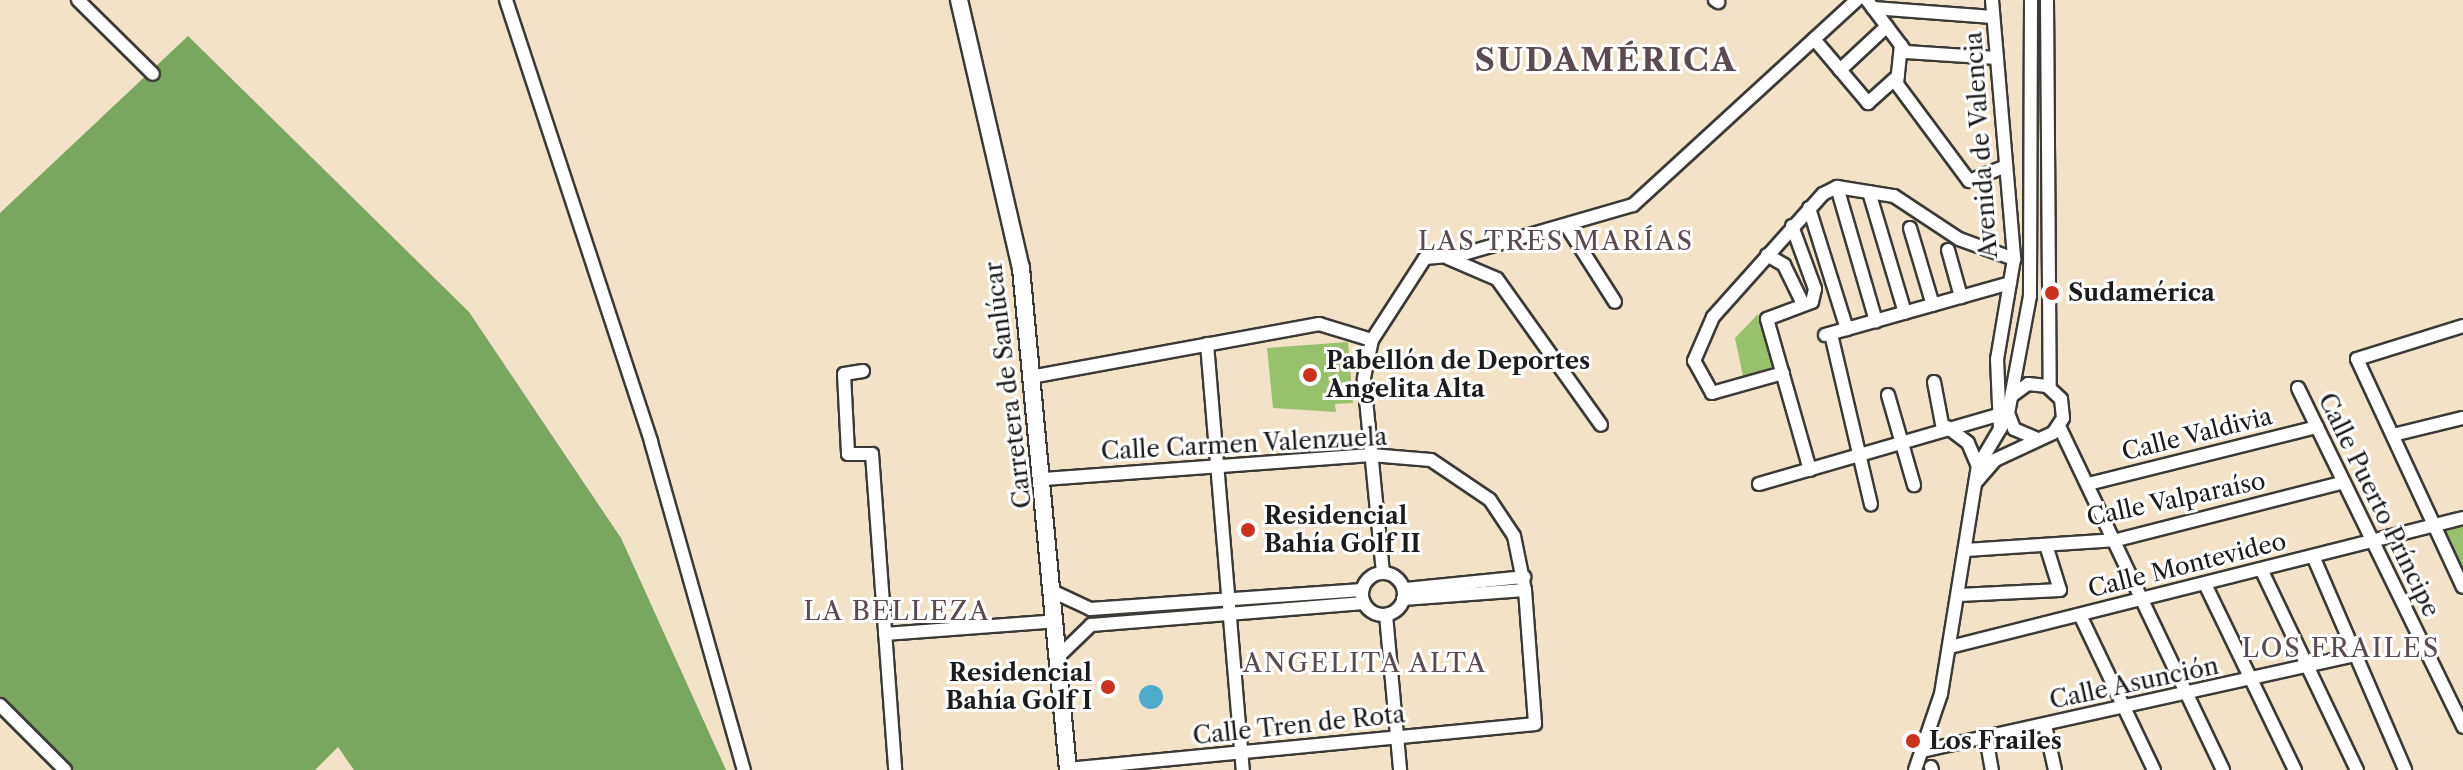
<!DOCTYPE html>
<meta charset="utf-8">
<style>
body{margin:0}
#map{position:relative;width:2463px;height:770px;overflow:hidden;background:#f2e3c8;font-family:"Libre Caslon Text",serif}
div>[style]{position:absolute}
.green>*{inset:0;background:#99c16d}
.forest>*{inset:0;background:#7aa760}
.water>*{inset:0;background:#4eabcc}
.round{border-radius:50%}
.roads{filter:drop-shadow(2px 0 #3c3a36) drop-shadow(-2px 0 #3c3a36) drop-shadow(0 2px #3c3a36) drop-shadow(0 -2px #3c3a36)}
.minor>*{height:12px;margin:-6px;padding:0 6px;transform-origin:6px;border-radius:6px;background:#fff}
.minor>.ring{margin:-6px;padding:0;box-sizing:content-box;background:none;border:12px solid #fff;border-radius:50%}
.major>*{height:16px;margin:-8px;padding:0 8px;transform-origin:8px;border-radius:8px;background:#fff}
.dots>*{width:22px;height:22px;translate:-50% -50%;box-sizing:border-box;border:4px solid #fff;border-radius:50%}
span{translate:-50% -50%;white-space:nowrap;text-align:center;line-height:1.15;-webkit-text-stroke:6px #fff;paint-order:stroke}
.street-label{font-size:24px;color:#1c1c1c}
.poi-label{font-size:24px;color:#1c1c1c;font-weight:700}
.left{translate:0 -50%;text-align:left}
.right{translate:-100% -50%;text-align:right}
.neighbourhood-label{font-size:26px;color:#5b4b51;letter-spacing:2px}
.district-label{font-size:32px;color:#5b4b51;font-weight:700;letter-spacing:2px}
</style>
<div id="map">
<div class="green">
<i style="clip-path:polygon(1758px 314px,1775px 369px,1744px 381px,1735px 338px)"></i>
<i style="clip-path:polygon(1348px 342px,1353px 403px,1335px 404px,1336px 412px,1273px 408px,1267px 348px)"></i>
<i style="clip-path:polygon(2463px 518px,2463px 587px,2435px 525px)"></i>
</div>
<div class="forest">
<i style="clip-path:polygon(188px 36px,469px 312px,621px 538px,726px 770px,354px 770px,338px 747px,315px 770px,74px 770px,0 697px,0 213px)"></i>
</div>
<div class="water">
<i class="round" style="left:1139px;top:685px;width:24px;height:24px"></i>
</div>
<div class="roads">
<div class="minor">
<i style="left:78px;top:0;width:105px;rotate:44.6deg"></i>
<i style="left:506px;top:0;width:465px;rotate:71.8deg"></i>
<i style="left:651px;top:442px;width:341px;rotate:74.2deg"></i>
<i style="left:1715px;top:0;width:4px;rotate:34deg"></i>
<i style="left:1867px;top:0;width:65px;rotate:53.1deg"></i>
<i style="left:1906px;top:52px;width:91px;rotate:3.8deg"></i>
<i style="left:1992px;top:0;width:260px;rotate:85.1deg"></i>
<i style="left:2014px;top:259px;width:101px;rotate:99.6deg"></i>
<i style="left:1997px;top:359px;width:70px;rotate:87.5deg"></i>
<i style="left:2031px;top:0;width:296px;rotate:90.2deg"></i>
<i style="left:2030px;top:296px;width:119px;rotate:100.6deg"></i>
<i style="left:2008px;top:413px;width:17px;rotate:69deg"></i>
<i style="left:2014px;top:429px;width:25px;rotate:23deg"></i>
<i style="left:2047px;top:0;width:388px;rotate:89.6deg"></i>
<i style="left:1873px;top:8px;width:120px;rotate:4.3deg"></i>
<i style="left:1814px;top:39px;width:84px;rotate:49.8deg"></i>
<i style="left:1868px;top:103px;width:40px;rotate:-42deg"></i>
<i style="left:1901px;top:45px;width:39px;rotate:96deg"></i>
<i style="left:1897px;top:84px;width:121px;rotate:53.4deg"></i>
<i style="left:1969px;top:181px;width:40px;rotate:-22deg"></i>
<i style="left:1840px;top:70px;width:64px;rotate:-43.1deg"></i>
<i style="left:1837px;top:187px;width:140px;rotate:73.8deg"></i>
<i style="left:1869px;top:192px;width:126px;rotate:73.4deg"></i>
<i style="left:1809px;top:208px;width:127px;rotate:72.6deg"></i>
<i style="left:1566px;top:225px;width:91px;rotate:57.5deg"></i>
<i style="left:1792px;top:226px;width:67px;rotate:69.9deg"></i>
<i style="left:1815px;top:289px;width:13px;rotate:103deg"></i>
<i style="left:1812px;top:302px;width:48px;rotate:159.3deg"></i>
<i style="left:1767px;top:319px;width:157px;rotate:74.1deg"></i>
<i style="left:1910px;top:228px;width:80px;rotate:73.4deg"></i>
<i style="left:1948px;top:250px;width:49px;rotate:74.5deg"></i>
<i style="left:1767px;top:255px;width:20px;rotate:30deg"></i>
<i style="left:1784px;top:265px;width:43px;rotate:64deg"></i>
<i style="left:1448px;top:258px;width:53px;rotate:23.2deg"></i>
<i style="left:1497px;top:279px;width:179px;rotate:54.5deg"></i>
<i style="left:2463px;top:326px;width:111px;rotate:162.7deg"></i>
<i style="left:2357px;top:359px;width:251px;rotate:65.1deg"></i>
<i style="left:1831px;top:334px;width:175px;rotate:76.8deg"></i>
<i style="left:1825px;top:335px;width:192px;rotate:-15.7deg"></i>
<i style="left:1372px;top:340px;width:98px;rotate:-57.1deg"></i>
<i style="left:1425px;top:258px;width:35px;rotate:-5deg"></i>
<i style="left:1460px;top:255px;width:180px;rotate:-16.1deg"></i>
<i style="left:1633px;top:205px;width:304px;rotate:-42.5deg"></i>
<i style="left:1372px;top:340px;width:40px;rotate:102deg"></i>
<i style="left:1364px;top:379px;width:194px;rotate:84.4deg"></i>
<i style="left:1207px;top:344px;width:428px;rotate:85.2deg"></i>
<i style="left:863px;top:371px;width:19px;rotate:171deg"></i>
<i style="left:844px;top:374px;width:80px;rotate:87.1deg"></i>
<i style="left:848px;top:454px;width:24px"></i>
<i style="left:872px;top:454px;width:317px;rotate:85.8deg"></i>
<i style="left:1783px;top:373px;width:74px;rotate:164.3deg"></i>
<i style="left:1712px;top:393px;width:37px;rotate:-119deg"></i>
<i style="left:1694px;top:361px;width:48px;rotate:-66.6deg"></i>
<i style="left:1713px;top:317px;width:165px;rotate:-48.2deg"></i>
<i style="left:1823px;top:194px;width:16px;rotate:-27deg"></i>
<i style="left:1837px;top:187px;width:58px;rotate:9deg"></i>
<i style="left:1894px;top:196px;width:78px;rotate:33.5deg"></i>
<i style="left:1959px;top:239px;width:59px;rotate:20deg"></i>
<i style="left:1036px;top:376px;width:288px;rotate:-10.4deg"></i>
<i style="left:1319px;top:324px;width:55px;rotate:16.8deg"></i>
<i style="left:1934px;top:382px;width:48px;rotate:79.2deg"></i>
<i style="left:2298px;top:388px;width:377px;rotate:64deg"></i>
<i style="left:1888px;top:395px;width:94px;rotate:73.9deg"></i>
<i style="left:2059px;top:426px;width:381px;rotate:64.5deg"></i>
<i style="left:1947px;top:427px;width:26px;rotate:37deg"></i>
<i style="left:1968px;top:443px;width:25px;rotate:67deg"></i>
<i style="left:2393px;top:435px;width:72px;rotate:-13.7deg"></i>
<i style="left:1044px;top:479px;width:328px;rotate:-4.2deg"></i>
<i style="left:1371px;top:455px;width:60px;rotate:4.8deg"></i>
<i style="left:1431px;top:460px;width:71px;rotate:34.1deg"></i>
<i style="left:1490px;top:500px;width:43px;rotate:56.3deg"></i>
<i style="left:1514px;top:536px;width:55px;rotate:78.5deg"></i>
<i style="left:1525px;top:590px;width:134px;rotate:85.7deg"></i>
<i style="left:1535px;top:724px;width:469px;rotate:174.5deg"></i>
<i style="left:1977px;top:481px;width:28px;rotate:-49deg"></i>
<i style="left:1995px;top:460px;width:64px;rotate:-25deg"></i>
<i style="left:2053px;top:433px;width:18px;rotate:-56deg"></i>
<i style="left:2063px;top:418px;width:19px;rotate:-96deg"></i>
<i style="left:2061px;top:399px;width:19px;rotate:-137deg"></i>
<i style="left:2047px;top:386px;width:19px;rotate:-174deg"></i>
<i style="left:2028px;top:384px;width:19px;rotate:144deg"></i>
<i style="left:1759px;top:484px;width:253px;rotate:-16.1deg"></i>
<i style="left:2088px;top:484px;width:236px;rotate:-14deg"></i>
<i style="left:1966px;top:550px;width:151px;rotate:-3.8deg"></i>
<i style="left:2117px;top:540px;width:234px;rotate:-14.3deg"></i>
<i style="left:2313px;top:556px;width:233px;rotate:66.7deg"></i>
<i style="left:2261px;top:569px;width:223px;rotate:64.5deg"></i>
<i class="ring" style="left:1362px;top:573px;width:30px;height:30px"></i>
<i style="left:2205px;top:584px;width:207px;rotate:64.2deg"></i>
<i style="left:1404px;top:589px;width:121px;rotate:-5.7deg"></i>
<i style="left:1054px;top:592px;width:40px;rotate:25deg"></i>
<i style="left:1090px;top:609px;width:273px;rotate:-4deg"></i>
<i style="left:1959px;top:595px;width:101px;rotate:-2.8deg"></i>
<i style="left:2060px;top:590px;width:47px;rotate:-107.3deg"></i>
<i style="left:1403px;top:599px;width:122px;rotate:-4.2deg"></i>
<i style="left:1386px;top:615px;width:156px;rotate:84.8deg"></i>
<i style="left:2080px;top:615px;width:172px;rotate:64.5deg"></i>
<i style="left:885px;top:634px;width:171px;rotate:-4.3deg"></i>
<i style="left:1950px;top:647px;width:529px;rotate:-14.12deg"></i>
<i style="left:1059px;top:656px;width:45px;rotate:-44.1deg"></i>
<i style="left:1091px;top:625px;width:274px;rotate:-4.6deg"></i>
<i style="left:0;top:705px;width:92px;rotate:45deg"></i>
<i style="left:2045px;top:725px;width:46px;rotate:77.5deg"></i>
<i style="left:1986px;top:737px;width:34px;rotate:80deg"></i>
<i style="left:1922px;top:751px;width:443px;rotate:-12.5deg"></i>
<i style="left:1931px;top:767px;width:3px;rotate:72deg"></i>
<i style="left:1915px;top:770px;width:80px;rotate:-71.1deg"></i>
<i style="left:1941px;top:694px;width:231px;rotate:-80.8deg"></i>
<i style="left:1978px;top:466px;width:49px;rotate:-59.2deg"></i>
</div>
<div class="major">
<i style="left:959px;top:0;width:275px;rotate:77deg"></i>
<i style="left:1021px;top:268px;width:504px;rotate:84.65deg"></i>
</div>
</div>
<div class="dots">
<i style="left:2052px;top:293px;background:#c8321e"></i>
<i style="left:1310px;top:375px;background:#c8321e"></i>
<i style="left:1248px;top:530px;background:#c8321e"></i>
<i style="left:1108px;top:687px;background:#c8321e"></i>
<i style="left:1913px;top:741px;background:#c8321e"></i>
</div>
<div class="street-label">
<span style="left:1981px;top:145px;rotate:-94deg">Avenida de Valencia</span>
<span style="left:1008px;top:385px;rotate:-97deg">Carretera de Sanlúcar</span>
<span style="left:2197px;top:434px;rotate:-14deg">Calle Valdivia</span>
<span style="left:1244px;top:444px;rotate:-3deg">Calle Carmen Valenzuela</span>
<span style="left:2176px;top:499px;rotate:-12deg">Calle Valparaíso</span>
<span style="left:2379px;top:505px;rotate:64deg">Calle Puerto Príncipe</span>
<span style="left:2187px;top:565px;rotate:-14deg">Calle Montevideo</span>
<span style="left:2134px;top:683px;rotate:-12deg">Calle Asunción</span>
<span style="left:1299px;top:725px;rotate:-6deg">Calle Tren de Rota</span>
</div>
<div class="poi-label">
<span class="left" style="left:2068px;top:293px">Sudamérica</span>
<span class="left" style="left:1326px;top:375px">Pabellón de Deportes<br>Angelita Alta</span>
<span class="left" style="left:1264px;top:530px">Residencial<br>Bahía Golf II</span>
<span class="right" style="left:1092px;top:687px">Residencial<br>Bahía Golf I</span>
<span class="left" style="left:1929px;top:741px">Los Frailes</span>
</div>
<div class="neighbourhood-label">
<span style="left:1556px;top:242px">LAS TRES MARÍAS</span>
<span style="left:897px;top:612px">LA BELLEZA</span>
<span style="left:2341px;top:649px">LOS FRAILES</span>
<span style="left:1365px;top:664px">ANGELITA ALTA</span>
</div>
<div class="district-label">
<span style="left:1606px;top:60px">SUDAMÉRICA</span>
</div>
</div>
